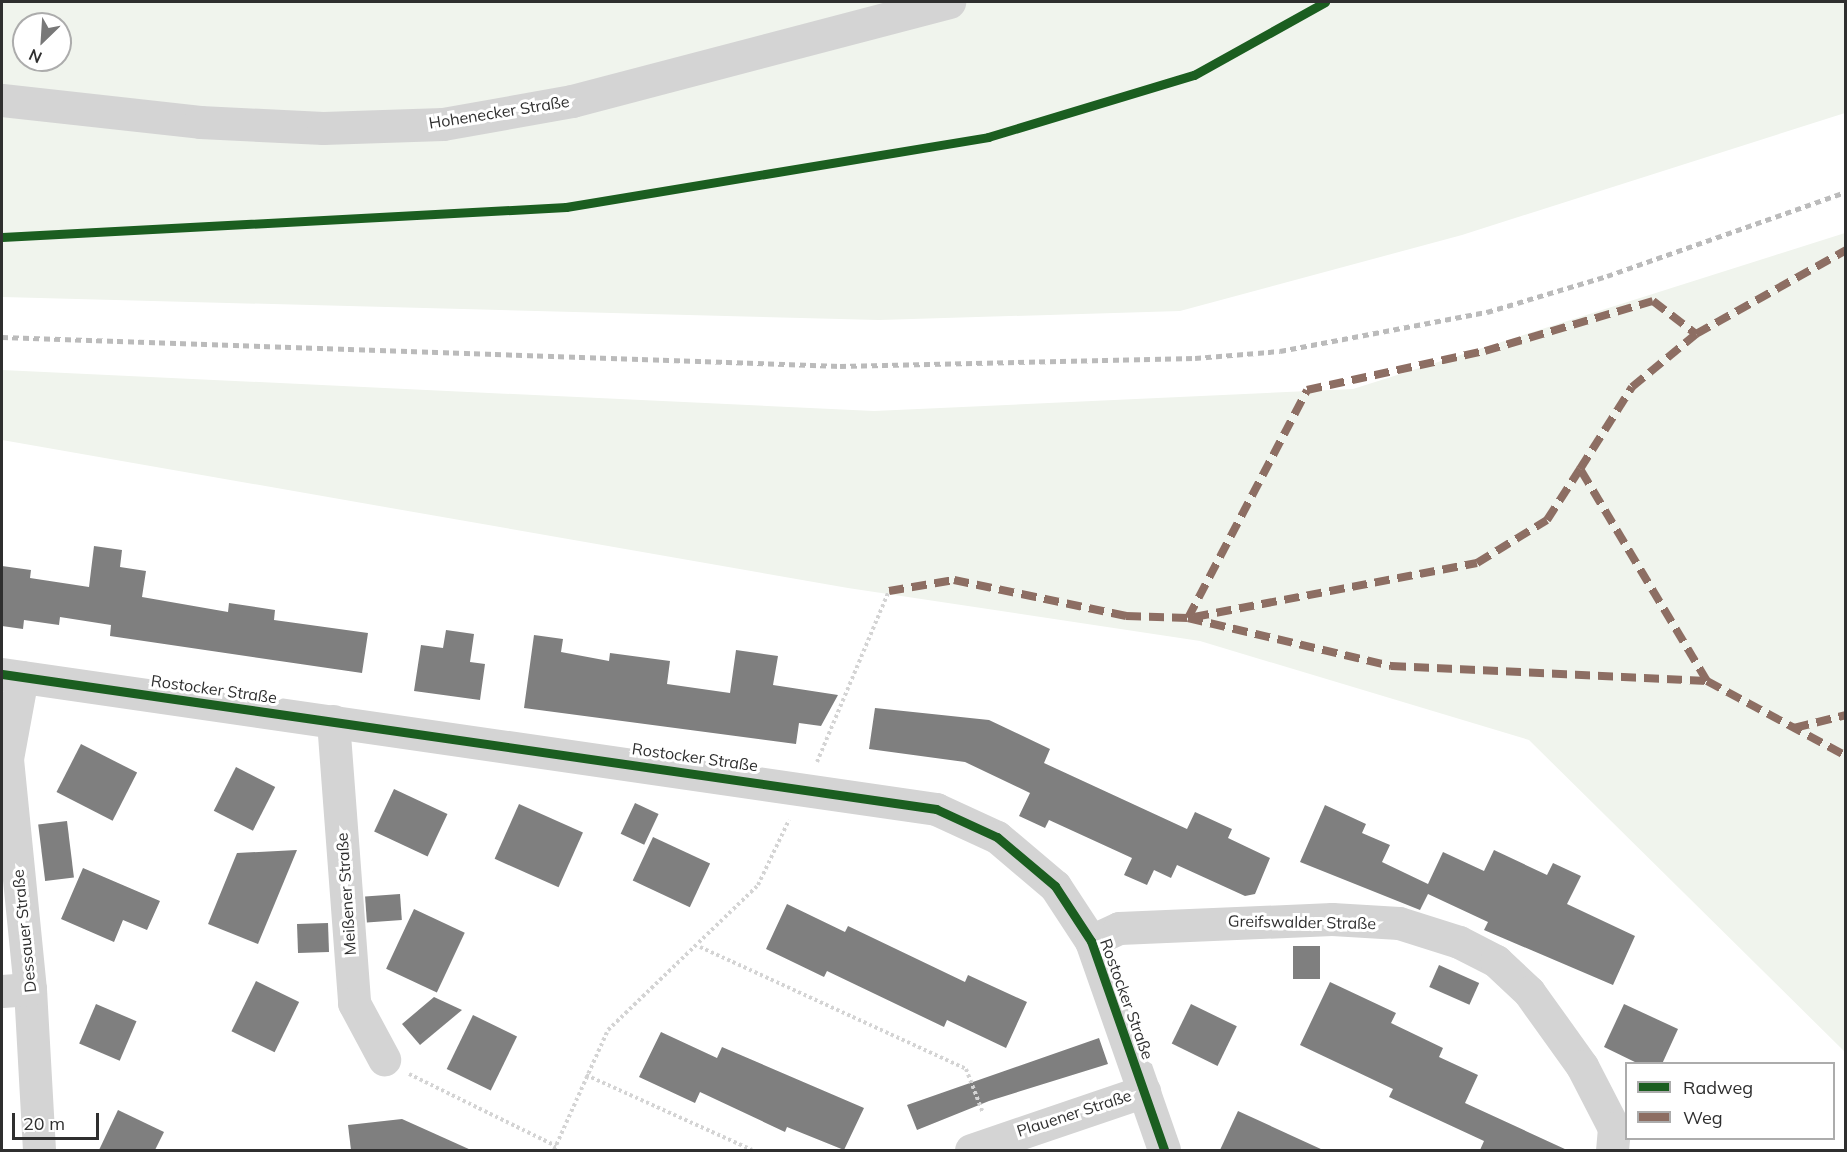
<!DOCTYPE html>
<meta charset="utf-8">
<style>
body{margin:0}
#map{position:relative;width:1847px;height:1152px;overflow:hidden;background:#fff;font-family:Mulish,sans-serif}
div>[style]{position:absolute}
.green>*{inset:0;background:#f0f4ed}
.building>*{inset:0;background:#7f7f7f;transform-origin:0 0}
.path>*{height:4px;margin-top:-2px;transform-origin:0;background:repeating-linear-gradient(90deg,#d4d4d4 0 3px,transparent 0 6px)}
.minor>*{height:33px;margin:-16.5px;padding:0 16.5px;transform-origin:16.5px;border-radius:16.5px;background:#d4d4d4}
.tertiary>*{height:33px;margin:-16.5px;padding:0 16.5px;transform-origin:16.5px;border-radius:16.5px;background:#d4d4d4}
.rail>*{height:4.5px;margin-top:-2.25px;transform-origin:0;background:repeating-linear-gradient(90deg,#bbb 0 6px,transparent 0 10.5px)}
.quiet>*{height:8px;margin-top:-4px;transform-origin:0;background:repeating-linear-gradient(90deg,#8d6e63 0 15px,transparent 0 23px)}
.cycleway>*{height:9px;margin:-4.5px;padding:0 4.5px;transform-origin:4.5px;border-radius:4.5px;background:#1b5e20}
span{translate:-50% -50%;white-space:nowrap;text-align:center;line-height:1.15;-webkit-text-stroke:6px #fff;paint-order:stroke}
.street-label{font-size:16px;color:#2f2f2f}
.frame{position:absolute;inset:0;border:3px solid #2f2f2f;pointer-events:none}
.legend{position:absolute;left:1625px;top:1062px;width:210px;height:78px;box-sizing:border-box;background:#fff;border:2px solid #acacac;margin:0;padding:8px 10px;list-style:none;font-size:18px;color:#2f2f2f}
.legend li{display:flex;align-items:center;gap:12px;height:30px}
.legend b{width:30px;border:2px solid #acacac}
.north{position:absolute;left:12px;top:12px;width:60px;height:60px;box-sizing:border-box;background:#fff;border:2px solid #acacac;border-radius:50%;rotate:205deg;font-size:16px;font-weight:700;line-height:24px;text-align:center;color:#2f2f2f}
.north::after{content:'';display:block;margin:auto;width:21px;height:27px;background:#787878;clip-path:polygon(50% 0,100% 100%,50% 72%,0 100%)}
.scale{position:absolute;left:12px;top:1113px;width:87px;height:27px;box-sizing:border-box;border:3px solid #2f2f2f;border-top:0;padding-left:8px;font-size:18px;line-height:21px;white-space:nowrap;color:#2f2f2f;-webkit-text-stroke:4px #fff;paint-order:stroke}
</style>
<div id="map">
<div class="green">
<i style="clip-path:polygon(evenodd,2px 2px,1845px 2px,1845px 113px,1462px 235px,1180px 311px,879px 320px,2px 297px,2px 2px,24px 24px,60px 24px,60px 60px,24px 60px,24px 24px)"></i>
<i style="clip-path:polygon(1845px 233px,1845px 1052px,1529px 740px,1200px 641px,848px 588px,2px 440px,2px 370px,874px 411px,1353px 389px)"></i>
</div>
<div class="building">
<i style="clip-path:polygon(94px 546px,122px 550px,120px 567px,146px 571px,142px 597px,228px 612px,229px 603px,275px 610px,274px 620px,368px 633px,362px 673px,110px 636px,111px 625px,60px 617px,59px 625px,24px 620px,23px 629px,2px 626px,2px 566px,31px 570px,30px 578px,89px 587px)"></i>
<i style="clip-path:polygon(446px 630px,474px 634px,470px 662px,485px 664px,480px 700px,414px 691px,421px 645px,443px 648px)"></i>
<i style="clip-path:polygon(534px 635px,563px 639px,561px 652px,609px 661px,610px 653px,670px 661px,667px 684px,730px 693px,736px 650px,778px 656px,773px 685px,838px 695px,821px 726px,799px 723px,796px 744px,524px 708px)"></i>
<i style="clip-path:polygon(875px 708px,989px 720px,1050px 749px,1044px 763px,1187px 829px,1195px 812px,1232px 829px,1228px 838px,1270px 858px,1255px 894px,1245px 896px,1177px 865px,1171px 878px,1154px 870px,1147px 885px,1124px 875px,1132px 858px,1049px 820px,1045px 828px,1019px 816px,1030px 793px,965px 762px,869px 749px)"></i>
<i style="left:81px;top:744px;width:63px;height:54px;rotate:27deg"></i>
<i style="left:236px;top:767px;width:44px;height:49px;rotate:27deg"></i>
<i style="left:394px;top:789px;width:59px;height:47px;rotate:25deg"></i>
<i style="left:635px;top:803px;width:26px;height:34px;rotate:25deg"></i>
<i style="left:519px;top:804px;width:70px;height:60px;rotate:24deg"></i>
<i style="clip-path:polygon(1325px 805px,1366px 824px,1362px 833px,1390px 845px,1382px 862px,1428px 884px,1443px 852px,1484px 871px,1494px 850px,1547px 875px,1553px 863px,1581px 876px,1567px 904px,1635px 936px,1613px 985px,1484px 930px,1488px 922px,1428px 894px,1420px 910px,1300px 862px)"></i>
<i style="left:67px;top:821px;width:57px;height:29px;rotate:83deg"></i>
<i style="left:653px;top:837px;width:63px;height:48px;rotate:25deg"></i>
<i style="clip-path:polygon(297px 850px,258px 944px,208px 924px,237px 853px)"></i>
<i style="clip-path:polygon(83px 868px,160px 901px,147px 930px,123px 920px,114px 942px,61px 919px)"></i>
<i style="left:400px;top:894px;width:26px;height:35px;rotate:86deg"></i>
<i style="clip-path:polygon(787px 904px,845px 932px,848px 926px,965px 982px,968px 975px,1027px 1002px,1006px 1048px,947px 1020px,944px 1027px,827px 971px,824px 977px,766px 949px)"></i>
<i style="left:414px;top:909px;width:56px;height:66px;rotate:25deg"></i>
<i style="left:328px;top:923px;width:29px;height:31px;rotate:88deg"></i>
<i style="left:1320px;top:946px;width:33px;height:27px;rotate:90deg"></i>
<i style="left:1439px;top:965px;width:44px;height:24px;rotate:24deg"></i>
<i style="left:256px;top:981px;width:48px;height:56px;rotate:26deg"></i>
<i style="clip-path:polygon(1330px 982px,1396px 1013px,1391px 1023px,1443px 1048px,1439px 1057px,1478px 1075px,1465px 1103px,1567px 1150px,1480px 1150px,1484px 1141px,1389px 1097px,1393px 1089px,1300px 1045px)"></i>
<i style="clip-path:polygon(434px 997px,462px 1010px,420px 1045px,402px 1024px)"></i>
<i style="left:96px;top:1004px;width:44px;height:43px;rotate:23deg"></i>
<i style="left:1191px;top:1004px;width:51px;height:44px;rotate:26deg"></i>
<i style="clip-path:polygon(1624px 1004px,1678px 1029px,1662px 1064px,1639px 1064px,1604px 1047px)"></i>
<i style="left:473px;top:1015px;width:49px;height:60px;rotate:26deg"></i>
<i style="clip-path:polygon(661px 1032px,717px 1058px,722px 1047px,864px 1108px,844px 1150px,787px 1127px,785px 1132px,700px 1092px,695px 1103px,639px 1077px)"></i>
<i style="clip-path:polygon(1099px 1038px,1108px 1064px,989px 1101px,917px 1130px,907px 1105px)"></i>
<i style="clip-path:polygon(118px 1110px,164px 1132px,155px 1150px,99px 1150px)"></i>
<i style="clip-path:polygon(1238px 1111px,1323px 1150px,1220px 1150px)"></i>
<i style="clip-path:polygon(402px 1119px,471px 1150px,351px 1150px,348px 1125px)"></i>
</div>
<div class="path">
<i style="left:817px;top:762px;width:186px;rotate:-67.2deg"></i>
<i style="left:700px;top:947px;width:293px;rotate:24.6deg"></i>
<i style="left:966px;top:1069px;width:47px;rotate:68.9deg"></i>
<i style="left:409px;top:1074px;width:164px;rotate:26.1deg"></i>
<i style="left:586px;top:1075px;width:182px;rotate:24.3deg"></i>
<i style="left:554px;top:1150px;width:132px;rotate:-65.8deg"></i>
<i style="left:608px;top:1030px;width:209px;rotate:-44deg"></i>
<i style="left:758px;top:885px;width:72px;rotate:-64.5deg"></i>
</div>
<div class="minor">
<i style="left:2px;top:674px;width:944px;rotate:8.22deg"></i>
<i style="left:936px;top:809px;width:67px;rotate:24.7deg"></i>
<i style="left:997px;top:837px;width:76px;rotate:40.2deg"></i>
<i style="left:1055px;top:886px;width:66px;rotate:56.8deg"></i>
<i style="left:1091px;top:941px;width:221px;rotate:70.7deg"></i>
<i style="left:22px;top:677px;width:83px;rotate:100.4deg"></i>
<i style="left:7px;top:759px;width:231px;rotate:84.3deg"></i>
<i style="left:30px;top:989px;width:161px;rotate:86.8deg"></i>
<i style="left:333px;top:721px;width:283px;rotate:85.7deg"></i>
<i style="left:354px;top:1003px;width:64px;rotate:61.8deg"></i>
<i style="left:1091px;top:941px;width:31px;rotate:-25deg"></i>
<i style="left:1119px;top:928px;width:213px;rotate:-2.4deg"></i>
<i style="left:1332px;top:919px;width:67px;rotate:3.4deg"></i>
<i style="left:1399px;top:923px;width:63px;rotate:17.6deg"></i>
<i style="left:1459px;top:942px;width:42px;rotate:27.2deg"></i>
<i style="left:1496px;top:961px;width:45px;rotate:43.2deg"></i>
<i style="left:1529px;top:992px;width:91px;rotate:54.4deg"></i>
<i style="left:1582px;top:1066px;width:70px;rotate:62.7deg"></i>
<i style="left:1614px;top:1128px;width:22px;rotate:95deg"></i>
<i style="left:2px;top:991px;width:28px;rotate:-4deg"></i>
<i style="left:971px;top:1150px;width:183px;rotate:-18.8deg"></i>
</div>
<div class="tertiary">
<i style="left:2px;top:100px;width:199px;rotate:6.3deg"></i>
<i style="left:200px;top:122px;width:123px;rotate:2.8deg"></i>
<i style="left:323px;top:128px;width:120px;rotate:-1.9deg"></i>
<i style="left:443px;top:124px;width:131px;rotate:-10.1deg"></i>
<i style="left:572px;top:101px;width:390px;rotate:-14.7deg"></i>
</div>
<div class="rail">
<i style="left:2px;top:337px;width:839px;rotate:1.98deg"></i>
<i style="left:840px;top:366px;width:355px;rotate:-1.3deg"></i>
<i style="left:1195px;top:358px;width:85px;rotate:-4.7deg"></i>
<i style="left:1280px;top:351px;width:211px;rotate:-10.7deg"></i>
<i style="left:1487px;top:312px;width:125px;rotate:-16.7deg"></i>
<i style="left:1607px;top:276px;width:253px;rotate:-19.4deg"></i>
</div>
<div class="quiet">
<i style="left:889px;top:591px;width:66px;rotate:-9.6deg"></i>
<i style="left:954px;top:580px;width:176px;rotate:11.8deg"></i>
<i style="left:1126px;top:616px;width:62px;rotate:1.8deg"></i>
<i style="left:1188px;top:618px;width:209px;rotate:13.3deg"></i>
<i style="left:1391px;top:666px;width:316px;rotate:2.7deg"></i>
<i style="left:1707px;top:681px;width:158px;rotate:28.3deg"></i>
<i style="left:1194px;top:617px;width:288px;rotate:-10.8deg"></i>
<i style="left:1477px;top:563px;width:82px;rotate:-31.6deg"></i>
<i style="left:1547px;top:520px;width:61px;rotate:-57.1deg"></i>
<i style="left:1188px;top:618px;width:257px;rotate:-62.4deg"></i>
<i style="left:1307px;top:390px;width:182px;rotate:-12.4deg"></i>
<i style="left:1485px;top:351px;width:175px;rotate:-16.6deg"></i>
<i style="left:1653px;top:301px;width:54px;rotate:37.5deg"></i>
<i style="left:1707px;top:681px;width:247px;rotate:-120.9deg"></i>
<i style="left:1580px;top:469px;width:97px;rotate:-57.6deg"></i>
<i style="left:1632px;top:387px;width:83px;rotate:-39.6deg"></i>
<i style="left:1696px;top:334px;width:172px;rotate:-29.2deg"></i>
<i style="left:1794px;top:728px;width:54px;rotate:-14deg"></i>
</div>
<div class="cycleway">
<i style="left:2px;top:237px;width:565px;rotate:-3.04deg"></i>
<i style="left:566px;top:207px;width:428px;rotate:-9.4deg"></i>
<i style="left:988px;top:137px;width:215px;rotate:-16.8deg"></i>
<i style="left:1194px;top:75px;width:150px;rotate:-29.1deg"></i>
<i style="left:2px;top:674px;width:944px;rotate:8.22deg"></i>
<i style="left:936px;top:809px;width:67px;rotate:24.7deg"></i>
<i style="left:997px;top:837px;width:76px;rotate:40.2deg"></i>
<i style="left:1055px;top:886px;width:66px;rotate:56.8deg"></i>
<i style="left:1091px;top:941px;width:221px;rotate:70.7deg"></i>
</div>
<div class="street-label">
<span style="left:499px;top:112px;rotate:-9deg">Hohenecker Straße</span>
<span style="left:214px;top:689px;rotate:8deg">Rostocker Straße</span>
<span style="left:695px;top:757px;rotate:8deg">Rostocker Straße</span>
<span style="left:346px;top:894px;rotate:-94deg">Meißener Straße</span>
<span style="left:1302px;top:922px;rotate:1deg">Greifswalder Straße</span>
<span style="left:24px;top:931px;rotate:-96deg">Dessauer Straße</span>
<span style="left:1127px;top:999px;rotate:70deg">Rostocker Straße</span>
<span style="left:1074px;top:1113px;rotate:-18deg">Plauener Straße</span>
</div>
<div class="frame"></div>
<ul class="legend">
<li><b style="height:8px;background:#1b5e20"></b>Radweg</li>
<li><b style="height:8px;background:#8d6e63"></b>Weg</li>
</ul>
<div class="north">N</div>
<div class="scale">20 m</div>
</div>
